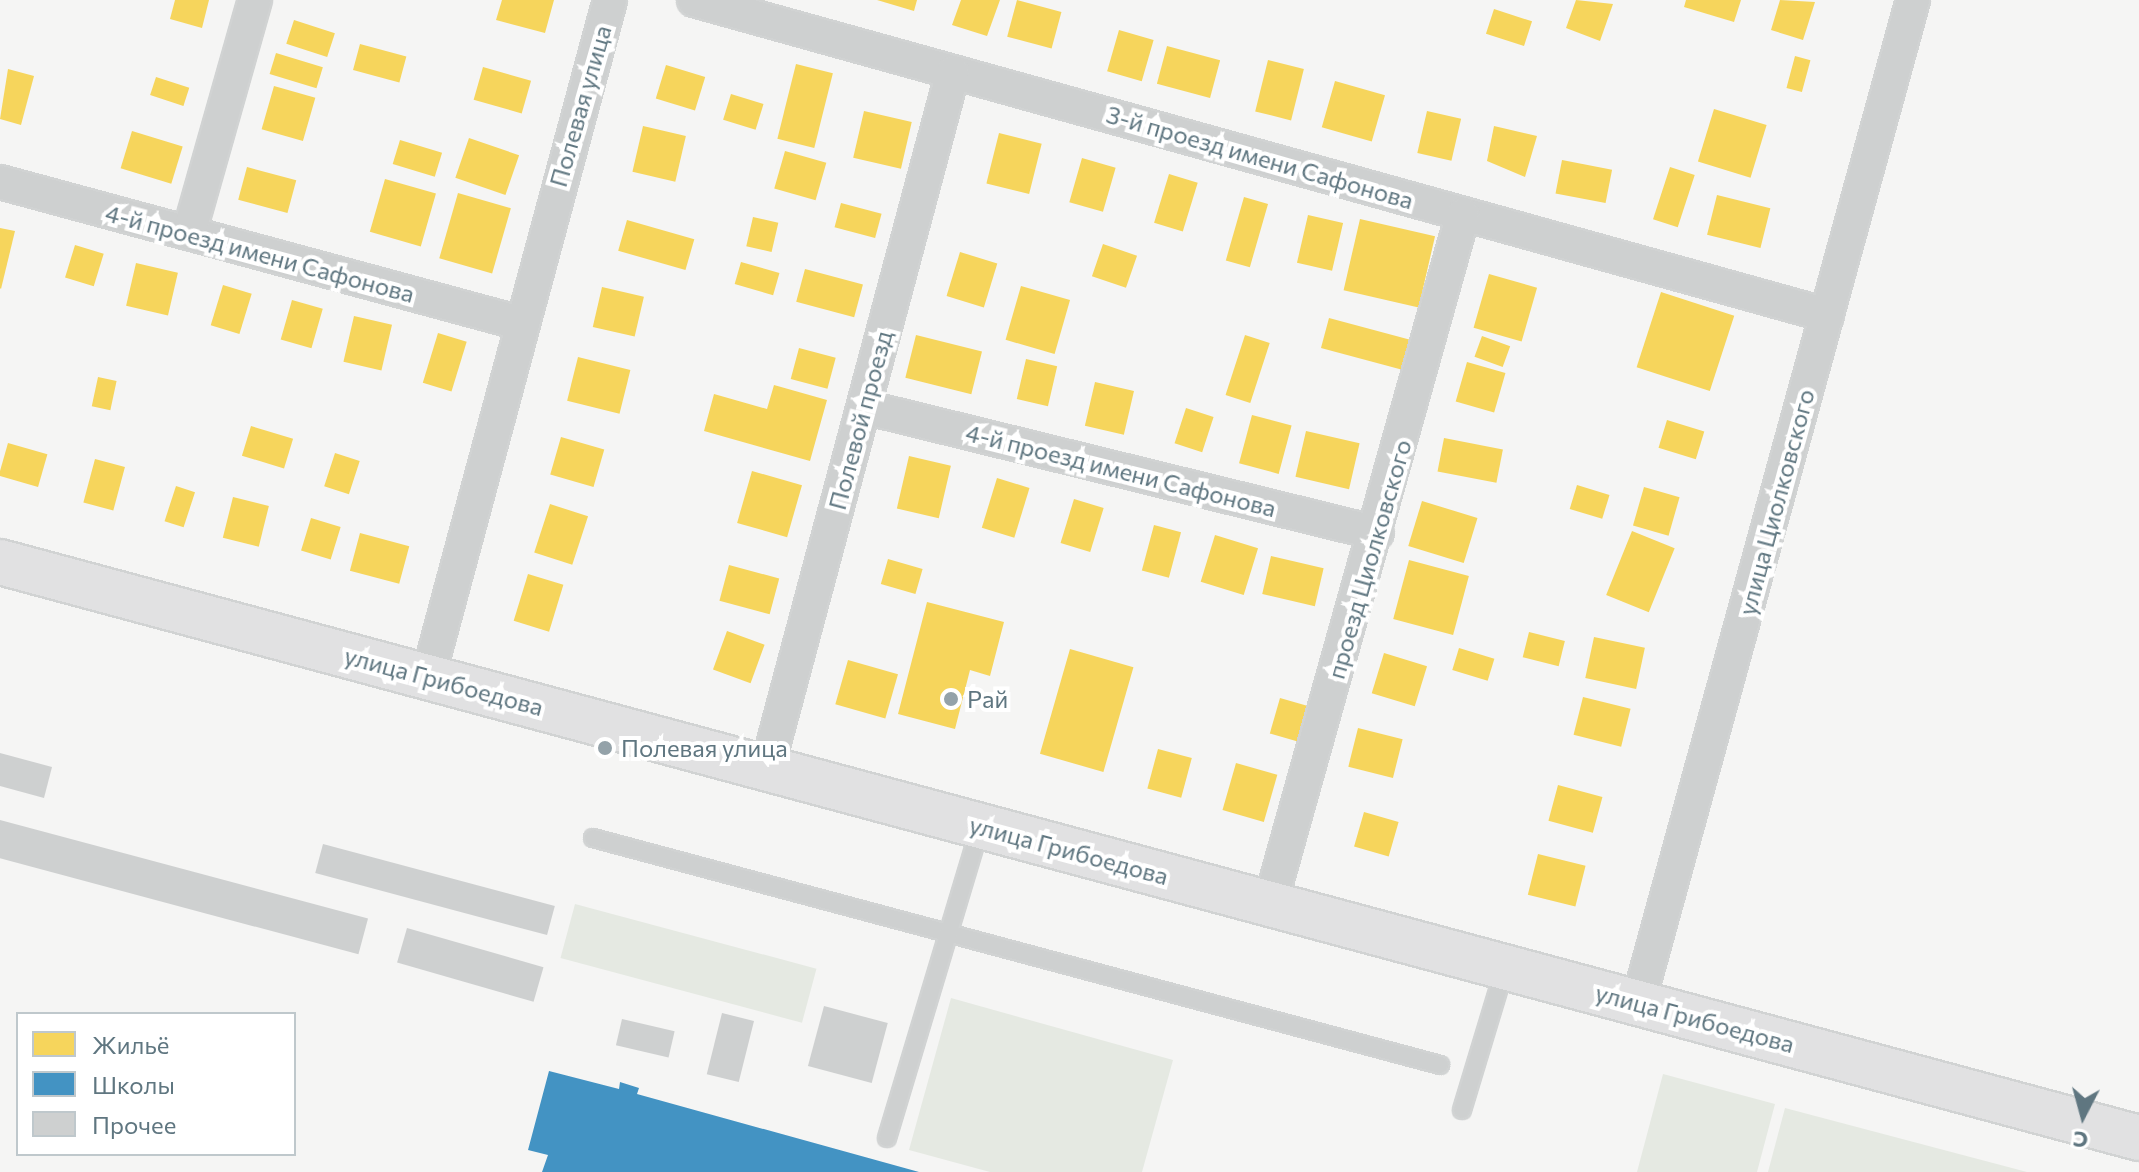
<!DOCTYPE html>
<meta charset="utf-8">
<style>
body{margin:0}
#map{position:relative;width:2139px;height:1172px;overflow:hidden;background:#f5f5f4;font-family:Commissioner,sans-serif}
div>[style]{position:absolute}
.green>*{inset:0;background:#e5e9e2;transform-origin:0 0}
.homes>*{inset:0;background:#f6d55c;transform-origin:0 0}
.schools>*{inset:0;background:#4393c3}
.building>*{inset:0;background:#ced0d0;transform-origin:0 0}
.roads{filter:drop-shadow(2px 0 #d1d3d3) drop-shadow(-2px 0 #d1d3d3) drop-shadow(0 2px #d1d3d3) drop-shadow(0 -2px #d1d3d3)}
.lane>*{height:16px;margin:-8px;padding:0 8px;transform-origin:8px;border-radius:8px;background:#ced0d0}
.street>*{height:32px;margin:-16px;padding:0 16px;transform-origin:16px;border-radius:16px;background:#ced0d0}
.secondary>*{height:44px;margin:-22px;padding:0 22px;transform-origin:22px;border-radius:22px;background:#e1e1e2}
.dots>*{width:22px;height:22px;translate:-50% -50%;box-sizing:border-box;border:4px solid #fff;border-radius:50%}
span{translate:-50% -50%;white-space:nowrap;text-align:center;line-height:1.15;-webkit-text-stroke:8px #fff;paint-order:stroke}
.street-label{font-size:24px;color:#5f7680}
.poi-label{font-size:24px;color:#5f7680}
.left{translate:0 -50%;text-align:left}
.legend{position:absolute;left:16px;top:1012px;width:280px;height:144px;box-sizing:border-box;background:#fff;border:2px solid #bfc8cc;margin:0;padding:10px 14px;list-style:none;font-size:24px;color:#5f7680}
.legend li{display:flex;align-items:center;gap:16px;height:40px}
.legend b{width:40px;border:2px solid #bfc8cc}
.north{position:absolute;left:2043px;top:1076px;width:80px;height:80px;-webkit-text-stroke:6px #fff;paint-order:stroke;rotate:186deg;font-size:22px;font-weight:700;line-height:32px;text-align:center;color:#5f7680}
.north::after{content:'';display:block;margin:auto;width:28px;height:36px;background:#5f7680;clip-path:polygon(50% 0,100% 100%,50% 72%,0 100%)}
</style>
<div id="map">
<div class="green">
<i style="left:575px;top:904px;width:250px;height:56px;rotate:15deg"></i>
<i style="clip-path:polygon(951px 998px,1173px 1060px,1142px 1172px,990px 1172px,909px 1150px)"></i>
<i style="clip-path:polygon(1663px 1074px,1775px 1104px,1757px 1172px,1637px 1172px)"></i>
<i style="clip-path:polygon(1785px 1108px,2027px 1172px,1768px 1172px)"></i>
</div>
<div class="homes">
<i style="clip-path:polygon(175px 0,209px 0,202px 28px,170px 19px)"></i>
<i style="clip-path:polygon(502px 0,554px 0,545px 33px,496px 20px)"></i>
<i style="clip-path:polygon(877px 0,917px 0,914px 11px)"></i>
<i style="clip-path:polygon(961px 0,1000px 0,987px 36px,952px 25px)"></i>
<i style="left:1017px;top:0;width:46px;height:38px;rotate:15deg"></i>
<i style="clip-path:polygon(1576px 0,1613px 4px,1600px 41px,1566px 28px)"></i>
<i style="clip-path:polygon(1686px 0,1741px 0,1734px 22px,1684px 7px)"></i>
<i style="clip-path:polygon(1780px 0,1815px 2px,1803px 40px,1771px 30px)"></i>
<i style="left:1494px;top:9px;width:40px;height:26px;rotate:18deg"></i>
<i style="left:294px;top:20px;width:43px;height:25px;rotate:18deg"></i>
<i style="left:1119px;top:30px;width:36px;height:43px;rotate:16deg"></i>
<i style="left:360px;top:44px;width:48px;height:27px;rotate:15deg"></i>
<i style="left:1167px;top:46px;width:55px;height:39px;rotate:15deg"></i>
<i style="left:276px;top:53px;width:49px;height:22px;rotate:17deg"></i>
<i style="left:1795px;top:56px;width:16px;height:33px;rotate:15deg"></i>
<i style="left:1268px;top:60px;width:37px;height:53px;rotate:14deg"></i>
<i style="left:796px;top:64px;width:38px;height:77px;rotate:14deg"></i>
<i style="left:666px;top:65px;width:41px;height:35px;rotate:17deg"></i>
<i style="left:483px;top:67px;width:50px;height:34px;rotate:16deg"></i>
<i style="clip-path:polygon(8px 69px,34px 76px,21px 125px,0 119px)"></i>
<i style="left:156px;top:77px;width:35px;height:19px;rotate:18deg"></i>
<i style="left:1335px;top:81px;width:52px;height:48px;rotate:16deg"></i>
<i style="left:274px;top:86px;width:43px;height:45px;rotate:16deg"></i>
<i style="left:731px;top:94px;width:34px;height:27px;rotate:17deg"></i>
<i style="left:1714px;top:109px;width:55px;height:55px;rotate:17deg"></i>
<i style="left:864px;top:111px;width:49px;height:48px;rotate:13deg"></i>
<i style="left:1427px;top:111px;width:35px;height:43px;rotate:13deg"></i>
<i style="left:643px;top:126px;width:44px;height:47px;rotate:13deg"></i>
<i style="clip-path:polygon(1494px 126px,1537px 136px,1525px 177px,1487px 161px)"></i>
<i style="left:132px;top:131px;width:53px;height:39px;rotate:17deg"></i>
<i style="left:999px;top:133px;width:44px;height:52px;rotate:14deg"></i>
<i style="left:469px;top:138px;width:53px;height:42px;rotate:19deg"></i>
<i style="left:400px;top:140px;width:44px;height:25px;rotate:17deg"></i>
<i style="left:785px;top:151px;width:43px;height:39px;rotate:16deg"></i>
<i style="left:1082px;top:158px;width:35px;height:46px;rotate:16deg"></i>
<i style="left:1562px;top:160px;width:51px;height:34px;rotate:11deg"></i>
<i style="left:247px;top:167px;width:51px;height:34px;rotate:15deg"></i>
<i style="left:1670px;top:167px;width:26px;height:55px;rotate:18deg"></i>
<i style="left:1169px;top:174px;width:30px;height:51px;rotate:17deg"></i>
<i style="left:385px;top:179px;width:53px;height:55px;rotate:16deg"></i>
<i style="left:458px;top:193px;width:55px;height:68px;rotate:16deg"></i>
<i style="left:1717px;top:195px;width:55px;height:41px;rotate:14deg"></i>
<i style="left:1244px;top:197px;width:25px;height:66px;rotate:16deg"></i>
<i style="left:841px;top:203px;width:42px;height:25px;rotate:15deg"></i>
<i style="left:1308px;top:215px;width:36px;height:49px;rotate:13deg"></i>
<i style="left:753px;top:217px;width:26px;height:30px;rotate:13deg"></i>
<i style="left:1360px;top:219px;width:77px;height:73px;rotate:13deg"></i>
<i style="left:627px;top:220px;width:70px;height:32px;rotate:16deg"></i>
<i style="clip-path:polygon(0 228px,15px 231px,1px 289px,0 288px)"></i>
<i style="left:1103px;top:244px;width:36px;height:34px;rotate:19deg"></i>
<i style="left:75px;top:245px;width:30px;height:34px;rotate:17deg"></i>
<i style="left:960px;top:252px;width:39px;height:46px;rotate:17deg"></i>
<i style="left:741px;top:262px;width:40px;height:23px;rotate:16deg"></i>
<i style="left:136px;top:263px;width:43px;height:44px;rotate:13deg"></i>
<i style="left:805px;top:269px;width:60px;height:34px;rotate:15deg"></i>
<i style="left:1489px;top:274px;width:50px;height:56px;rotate:16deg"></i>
<i style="left:223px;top:285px;width:30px;height:42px;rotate:17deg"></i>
<i style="left:1021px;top:286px;width:51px;height:56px;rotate:16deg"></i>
<i style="left:602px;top:287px;width:43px;height:41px;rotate:13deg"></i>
<i style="left:1661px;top:292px;width:77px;height:79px;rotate:18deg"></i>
<i style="left:292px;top:300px;width:32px;height:41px;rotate:16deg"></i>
<i style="left:354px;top:316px;width:39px;height:47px;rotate:13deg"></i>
<i style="left:1329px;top:318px;width:83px;height:31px;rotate:15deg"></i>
<i style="left:438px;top:333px;width:30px;height:52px;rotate:17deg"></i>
<i style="left:916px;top:335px;width:68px;height:44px;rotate:14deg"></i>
<i style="left:1245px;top:335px;width:26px;height:63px;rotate:18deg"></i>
<i style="left:1482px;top:336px;width:30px;height:22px;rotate:20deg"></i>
<i style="left:799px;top:348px;width:38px;height:32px;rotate:15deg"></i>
<i style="left:578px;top:357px;width:54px;height:45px;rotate:14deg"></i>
<i style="left:1026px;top:359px;width:32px;height:41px;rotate:13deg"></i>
<i style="left:1467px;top:362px;width:40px;height:41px;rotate:16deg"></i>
<i style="left:98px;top:377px;width:19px;height:30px;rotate:12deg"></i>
<i style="left:1095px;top:382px;width:40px;height:45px;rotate:13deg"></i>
<i style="clip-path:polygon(774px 385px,827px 400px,810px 461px,704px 431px,714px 394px,767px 409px)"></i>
<i style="left:1186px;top:408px;width:29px;height:37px;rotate:18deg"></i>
<i style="left:1252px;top:415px;width:41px;height:50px;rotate:15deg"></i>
<i style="left:1667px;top:420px;width:39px;height:29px;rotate:17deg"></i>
<i style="left:251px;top:426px;width:44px;height:31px;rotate:17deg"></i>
<i style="left:1306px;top:431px;width:55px;height:47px;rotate:13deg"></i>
<i style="left:561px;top:437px;width:45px;height:39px;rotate:16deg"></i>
<i style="left:1444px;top:438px;width:60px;height:34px;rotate:11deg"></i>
<i style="left:8px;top:443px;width:41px;height:34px;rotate:16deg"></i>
<i style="left:335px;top:453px;width:26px;height:35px;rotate:18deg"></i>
<i style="left:909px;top:456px;width:43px;height:54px;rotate:13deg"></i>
<i style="left:95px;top:459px;width:31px;height:45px;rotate:15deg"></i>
<i style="left:752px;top:471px;width:52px;height:54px;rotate:16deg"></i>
<i style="left:997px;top:478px;width:34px;height:52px;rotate:17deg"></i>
<i style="left:1577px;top:485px;width:34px;height:25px;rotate:17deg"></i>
<i style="left:176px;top:486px;width:20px;height:37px;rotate:18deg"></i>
<i style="left:1644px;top:487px;width:37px;height:40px;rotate:16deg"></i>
<i style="left:233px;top:497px;width:37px;height:42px;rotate:14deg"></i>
<i style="left:1074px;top:499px;width:31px;height:46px;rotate:17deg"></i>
<i style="left:1422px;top:501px;width:58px;height:47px;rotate:17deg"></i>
<i style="left:550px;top:504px;width:40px;height:51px;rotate:18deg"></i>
<i style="left:311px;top:518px;width:31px;height:34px;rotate:17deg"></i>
<i style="left:1154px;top:525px;width:28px;height:47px;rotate:15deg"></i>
<i style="left:1632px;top:531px;width:46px;height:69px;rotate:22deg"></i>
<i style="left:360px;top:533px;width:51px;height:39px;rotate:15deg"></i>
<i style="left:1215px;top:535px;width:45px;height:49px;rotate:17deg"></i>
<i style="left:1271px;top:556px;width:54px;height:39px;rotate:13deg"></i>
<i style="left:888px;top:559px;width:36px;height:26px;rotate:16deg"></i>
<i style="left:1409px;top:560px;width:62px;height:61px;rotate:15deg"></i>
<i style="left:729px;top:565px;width:52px;height:37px;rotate:15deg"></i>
<i style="left:528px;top:574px;width:37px;height:49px;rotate:17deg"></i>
<i style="clip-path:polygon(927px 602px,1004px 622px,990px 676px,970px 670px,955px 729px,898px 714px)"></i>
<i style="left:727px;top:631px;width:40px;height:41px;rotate:20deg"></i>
<i style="left:1529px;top:632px;width:37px;height:26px;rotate:14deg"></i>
<i style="left:1594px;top:637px;width:52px;height:42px;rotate:12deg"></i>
<i style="left:1459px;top:648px;width:37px;height:23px;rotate:17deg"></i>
<i style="left:1070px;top:649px;width:66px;height:109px;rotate:16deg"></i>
<i style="left:1384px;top:653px;width:45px;height:42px;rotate:17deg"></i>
<i style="left:848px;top:660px;width:52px;height:46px;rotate:16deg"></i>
<i style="left:1583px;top:697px;width:49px;height:39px;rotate:14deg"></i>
<i style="left:1280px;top:698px;width:29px;height:37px;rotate:16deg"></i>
<i style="left:1358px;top:728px;width:46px;height:40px;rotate:14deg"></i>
<i style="left:1158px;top:749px;width:35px;height:41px;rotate:15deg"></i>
<i style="left:1236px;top:763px;width:43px;height:49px;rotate:16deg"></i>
<i style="left:1558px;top:785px;width:46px;height:37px;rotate:15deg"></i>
<i style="left:1364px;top:812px;width:36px;height:36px;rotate:16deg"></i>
<i style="left:1538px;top:854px;width:49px;height:42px;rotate:14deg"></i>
</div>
<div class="schools">
<i style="clip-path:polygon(549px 1071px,619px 1089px,620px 1082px,639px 1088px,637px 1094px,919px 1172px,542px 1172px,548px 1155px,528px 1150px)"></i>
</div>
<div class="building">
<i style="clip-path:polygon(0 753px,52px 767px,44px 798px,0 786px)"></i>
<i style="left:0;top:820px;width:381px;height:37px;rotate:15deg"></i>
<i style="left:323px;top:844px;width:240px;height:30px;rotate:15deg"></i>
<i style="left:407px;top:928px;width:142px;height:36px;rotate:16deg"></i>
<i style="left:824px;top:1006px;width:66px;height:62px;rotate:15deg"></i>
<i style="left:722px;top:1013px;width:33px;height:63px;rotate:14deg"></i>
<i style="left:622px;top:1019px;width:54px;height:27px;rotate:13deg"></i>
</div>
<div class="roads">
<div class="lane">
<i style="left:593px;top:838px;width:877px;rotate:15deg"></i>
<i style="left:1462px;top:1110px;width:148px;rotate:-73.2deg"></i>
<i style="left:887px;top:1138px;width:324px;rotate:-73.3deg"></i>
</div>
<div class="street">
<i style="left:694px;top:0;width:1176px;rotate:15.54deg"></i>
<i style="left:0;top:182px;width:539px;rotate:15.17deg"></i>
<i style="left:189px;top:233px;width:242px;rotate:-74.2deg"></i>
<i style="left:864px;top:407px;width:528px;rotate:13.8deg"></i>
<i style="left:428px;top:677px;width:701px;rotate:-74.95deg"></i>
<i style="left:767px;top:768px;width:720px;rotate:-75.04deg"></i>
<i style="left:1270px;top:904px;width:716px;rotate:-74.37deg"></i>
<i style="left:1638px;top:1003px;width:1040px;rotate:-74.67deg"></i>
</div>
<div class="secondary">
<i style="left:0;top:562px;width:2215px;rotate:15.07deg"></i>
</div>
</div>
<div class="dots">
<i style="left:951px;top:699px;background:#94a2a9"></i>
<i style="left:605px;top:748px;background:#94a2a9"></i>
</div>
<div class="street-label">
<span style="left:580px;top:106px;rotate:-74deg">Полевая улица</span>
<span style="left:1260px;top:157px;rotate:16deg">3-й проезд имени Сафонова</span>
<span style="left:260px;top:253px;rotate:15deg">4-й проезд имени Сафонова</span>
<span style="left:860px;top:420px;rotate:-75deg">Полевой проезд</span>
<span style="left:1121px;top:470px;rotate:14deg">4-й проезд имени Сафонова</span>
<span style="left:1776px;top:502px;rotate:-75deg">улица Циолковского</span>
<span style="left:1369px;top:559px;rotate:-74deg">проезд Циолковского</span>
<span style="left:444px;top:681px;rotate:15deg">улица Грибоедова</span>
<span style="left:1069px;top:850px;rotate:15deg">улица Грибоедова</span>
<span style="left:1695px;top:1018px;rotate:15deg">улица Грибоедова</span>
</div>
<div class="poi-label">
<span class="left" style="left:967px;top:699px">Рай</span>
<span class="left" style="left:621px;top:748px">Полевая улица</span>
</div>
<ul class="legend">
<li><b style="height:22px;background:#f6d55c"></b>Жильё</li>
<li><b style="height:22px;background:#4393c3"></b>Школы</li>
<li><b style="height:22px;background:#ced0d0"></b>Прочее</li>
</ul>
<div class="north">С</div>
</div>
